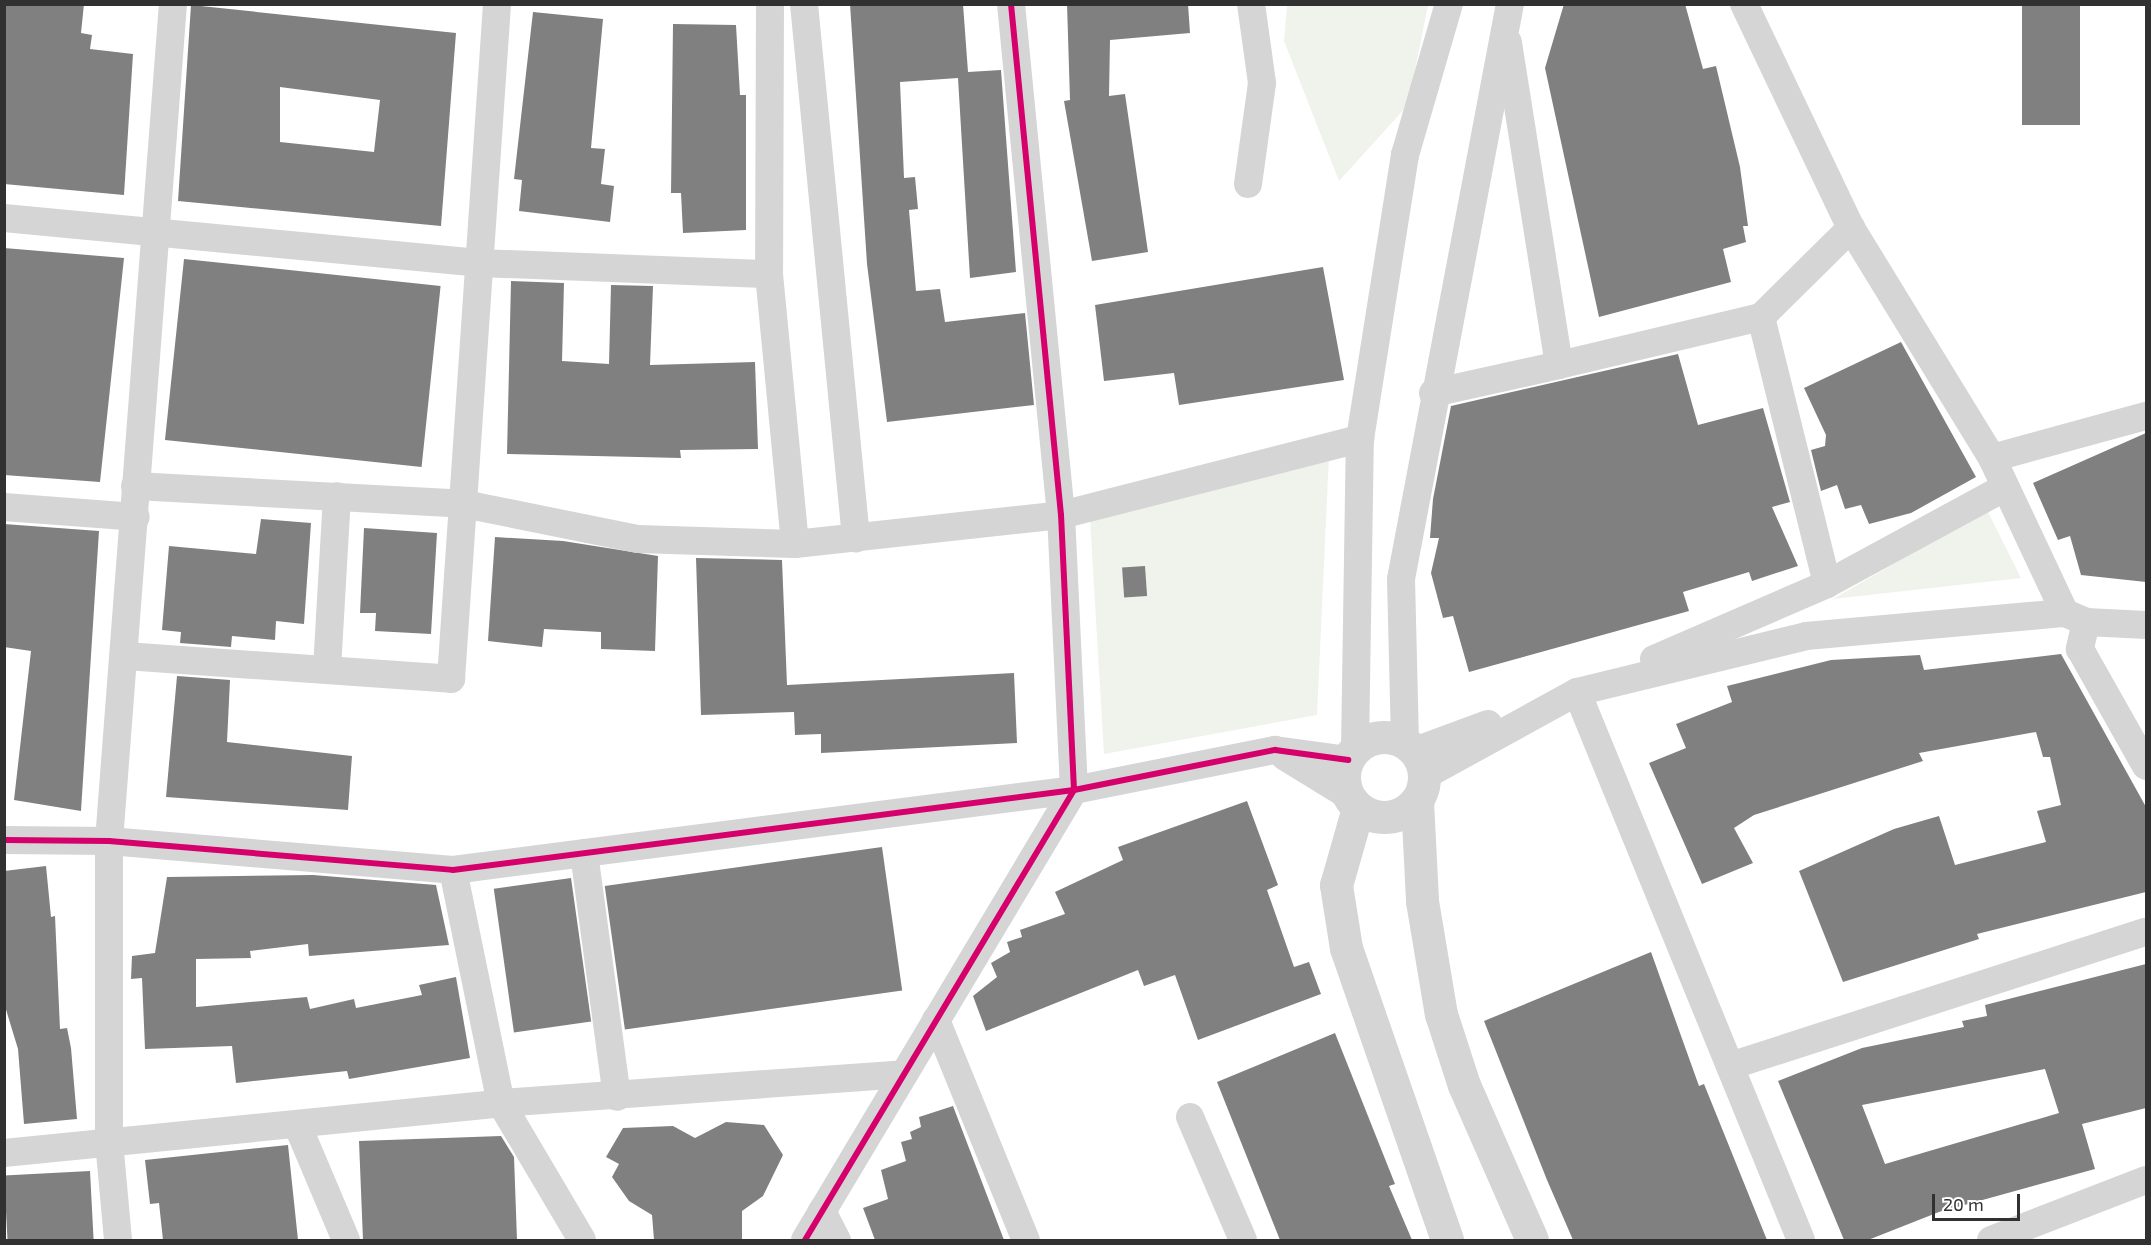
<!DOCTYPE html>
<style>
body{margin:0}
#map{position:relative;width:2151px;height:1245px;overflow:hidden;background:#fff;font-family:"Exo 2",sans-serif}
div>[style]{position:absolute}
.green>*{inset:0;background:#eff3ec}
.building>*{inset:0;background:#808080;transform-origin:0 0}
.minor>*{height:28px;margin:-14px;padding:0 14px;transform-origin:14px;border-radius:14px;background:#d5d5d5}
.tertiary>*{height:33px;margin:-16.5px;padding:0 16.5px;transform-origin:16.5px;border-radius:16.5px;background:#d5d5d5}
.tertiary>.ring{margin:-16.5px;padding:0;box-sizing:content-box;background:none;border:33px solid #d5d5d5;border-radius:50%}
.cycleway>*{height:6px;margin:-3px;padding:0 3px;transform-origin:3px;border-radius:3px;background:#d6006c}
span{translate:-50% -50%;white-space:nowrap;text-align:center;line-height:1.15;-webkit-text-stroke:6px #fff;paint-order:stroke}
.frame{position:absolute;inset:0;border:6px solid #313131;pointer-events:none}
.scale{position:absolute;left:1932px;top:1194px;width:88px;height:27px;box-sizing:border-box;border:3px solid #313131;border-top:0;padding-left:8px;font-size:18px;line-height:21px;white-space:nowrap;color:#313131;-webkit-text-stroke:4px #fff;paint-order:stroke}
</style>
<div id="map">
<div class="green">
<i style="clip-path:polygon(1287px 5px,1428px 5px,1408px 105px,1339px 181px,1284px 41px)"></i>
<i style="clip-path:polygon(1329px 455px,1317px 715px,1104px 754px,1090px 519px)"></i>
<i style="clip-path:polygon(1987px 510px,2021px 578px,1833px 599px)"></i>
</div>
<div class="building">
<i style="clip-path:polygon(4px 4px,84px 4px,81px 33px,92px 35px,90px 49px,133px 54px,124px 195px,4px 184px)"></i>
<i style="clip-path:polygon(850px 4px,963px 4px,968px 72px,1001px 70px,1016px 272px,970px 278px,958px 78px,900px 82px,904px 178px,915px 177px,918px 209px,909px 210px,916px 291px,940px 289px,945px 322px,1025px 313px,1034px 405px,887px 422px,867px 264px)"></i>
<i style="clip-path:polygon(1067px 4px,1188px 4px,1190px 33px,1110px 40px,1109px 96px,1125px 94px,1148px 252px,1092px 261px,1064px 101px,1070px 100px)"></i>
<i style="clip-path:polygon(1564px 4px,1685px 4px,1703px 69px,1716px 66px,1740px 167px,1748px 226px,1743px 226px,1746px 242px,1723px 249px,1731px 282px,1599px 317px,1545px 68px)"></i>
<i style="left:2022px;top:4px;width:58px;height:121px"></i>
<i style="clip-path:polygon(evenodd,191px 5px,456px 33px,441px 226px,178px 201px,191px 5px,280px 87px,380px 100px,374px 152px,280px 142px,280px 87px)"></i>
<i style="clip-path:polygon(533px 12px,603px 19px,591px 148px,605px 149px,601px 184px,614px 186px,610px 222px,519px 211px,522px 180px,514px 179px)"></i>
<i style="clip-path:polygon(673px 24px,736px 25px,740px 95px,746px 95px,746px 230px,683px 233px,681px 193px,671px 193px)"></i>
<i style="clip-path:polygon(4px 248px,124px 258px,100px 482px,4px 475px)"></i>
<i style="left:184px;top:259px;width:258px;height:182px;rotate:6deg"></i>
<i style="clip-path:polygon(1323px 267px,1344px 380px,1179px 405px,1174px 373px,1104px 381px,1095px 305px)"></i>
<i style="clip-path:polygon(511px 281px,564px 283px,562px 361px,609px 364px,611px 285px,653px 286px,650px 365px,755px 362px,758px 449px,680px 450px,681px 458px,507px 454px)"></i>
<i style="clip-path:polygon(1901px 342px,1976px 477px,1911px 513px,1869px 524px,1861px 505px,1845px 509px,1837px 485px,1821px 491px,1811px 450px,1825px 446px,1826px 435px,1804px 388px)"></i>
<i style="clip-path:polygon(1678px 354px,1698px 425px,1763px 408px,1790px 502px,1772px 507px,1798px 566px,1752px 581px,1749px 572px,1683px 592px,1689px 611px,1469px 672px,1453px 616px,1443px 618px,1431px 573px,1439px 538px,1430px 538px,1433px 499px,1451px 406px)"></i>
<i style="clip-path:polygon(2146px 433px,2146px 582px,2081px 575px,2070px 536px,2058px 540px,2033px 483px)"></i>
<i style="clip-path:polygon(261px 519px,311px 523px,304px 624px,276px 621px,275px 640px,232px 636px,231px 647px,180px 643px,181px 632px,162px 630px,169px 546px,256px 554px)"></i>
<i style="clip-path:polygon(4px 524px,99px 531px,81px 811px,14px 800px,31px 651px,4px 647px)"></i>
<i style="clip-path:polygon(364px 528px,437px 533px,431px 634px,375px 631px,376px 613px,360px 613px)"></i>
<i style="clip-path:polygon(495px 537px,563px 541px,658px 556px,655px 651px,601px 649px,601px 632px,544px 629px,542px 647px,488px 641px)"></i>
<i style="clip-path:polygon(696px 558px,782px 560px,787px 685px,1014px 673px,1017px 743px,821px 753px,821px 734px,795px 735px,794px 712px,701px 715px)"></i>
<i style="left:1145px;top:566px;width:30px;height:23px;rotate:86deg"></i>
<i style="clip-path:polygon(2061px 654px,2146px 807px,2146px 892px,1977px 934px,1979px 939px,1843px 982px,1799px 871px,1894px 829px,1939px 816px,1955px 865px,2046px 842px,2037px 811px,2061px 805px,2050px 757px,2043px 757px,2036px 732px,1919px 753px,1923px 761px,1754px 815px,1734px 828px,1753px 863px,1702px 884px,1649px 763px,1686px 748px,1676px 724px,1732px 702px,1727px 686px,1831px 660px,1920px 655px,1924px 670px)"></i>
<i style="clip-path:polygon(177px 676px,230px 680px,227px 742px,352px 756px,348px 810px,166px 797px)"></i>
<i style="clip-path:polygon(1247px 801px,1278px 885px,1267px 890px,1294px 967px,1309px 962px,1321px 994px,1198px 1040px,1175px 975px,1144px 986px,1138px 970px,986px 1031px,973px 996px,997px 977px,991px 963px,1010px 952px,1007px 942px,1022px 937px,1020px 930px,1065px 914px,1055px 892px,1123px 860px,1118px 847px)"></i>
<i style="left:882px;top:847px;width:145px;height:280px;rotate:82deg"></i>
<i style="clip-path:polygon(46px 866px,51px 917px,55px 916px,60px 1029px,67px 1028px,71px 1048px,77px 1119px,24px 1124px,18px 1049px,4px 1003px,4px 871px)"></i>
<i style="clip-path:polygon(313px 875px,436px 885px,449px 945px,309px 956px,308px 944px,250px 951px,251px 958px,196px 959px,196px 1007px,307px 997px,310px 1009px,354px 999px,356px 1008px,422px 995px,419px 985px,456px 977px,470px 1058px,349px 1079px,347px 1071px,236px 1083px,232px 1046px,145px 1049px,142px 978px,131px 979px,132px 956px,155px 953px,167px 877px)"></i>
<i style="left:571px;top:878px;width:145px;height:78px;rotate:82deg"></i>
<i style="clip-path:polygon(1651px 952px,1699px 1086px,1704px 1084px,1767px 1240px,1573px 1240px,1547px 1180px,1484px 1021px)"></i>
<i style="clip-path:polygon(evenodd,2146px 964px,2146px 1108px,2082px 1124px,2095px 1169px,1939px 1212px,1868px 1240px,1844px 1240px,1778px 1081px,1862px 1048px,1964px 1027px,1962px 1021px,1987px 1016px,1985px 1005px,2146px 964px,2045px 1069px,2059px 1113px,1885px 1164px,1862px 1105px,2045px 1069px)"></i>
<i style="clip-path:polygon(1335px 1033px,1395px 1184px,1389px 1186px,1412px 1240px,1280px 1240px,1217px 1082px)"></i>
<i style="clip-path:polygon(953px 1106px,1004px 1240px,875px 1240px,863px 1208px,888px 1199px,881px 1170px,906px 1161px,901px 1142px,912px 1139px,910px 1132px,921px 1127px,919px 1117px)"></i>
<i style="clip-path:polygon(726px 1122px,764px 1125px,783px 1155px,763px 1196px,742px 1211px,742px 1240px,654px 1240px,652px 1215px,629px 1201px,612px 1177px,619px 1164px,606px 1157px,623px 1128px,673px 1126px,695px 1138px)"></i>
<i style="clip-path:polygon(501px 1136px,514px 1157px,517px 1240px,363px 1240px,359px 1141px)"></i>
<i style="clip-path:polygon(288px 1145px,298px 1240px,163px 1240px,159px 1203px,150px 1204px,145px 1160px)"></i>
<i style="left:90px;top:1171px;width:69px;height:86px;rotate:87deg"></i>
</div>
<div class="minor">
<i style="left:770px;top:4px;width:270px;rotate:90.2deg"></i>
<i style="left:769px;top:274px;width:271px;rotate:84.5deg"></i>
<i style="left:804px;top:4px;width:537px;rotate:84.44deg"></i>
<i style="left:1744px;top:4px;width:248px;rotate:64.5deg"></i>
<i style="left:1851px;top:228px;width:270px;rotate:58.5deg"></i>
<i style="left:1992px;top:458px;width:171px;rotate:64.8deg"></i>
<i style="left:2065px;top:613px;width:23px;rotate:23deg"></i>
<i style="left:2086px;top:622px;width:28px;rotate:103deg"></i>
<i style="left:2080px;top:649px;width:134px;rotate:60.6deg"></i>
<i style="left:1248px;top:184px;width:102px;rotate:-82.1deg"></i>
<i style="left:1262px;top:83px;width:80px;rotate:-97.9deg"></i>
<i style="left:4px;top:218px;width:477px;rotate:5.4deg"></i>
<i style="left:479px;top:263px;width:290px;rotate:2.2deg"></i>
<i style="left:1761px;top:317px;width:275px;rotate:76.1deg"></i>
<i style="left:1559px;top:365px;width:208px;rotate:-13.4deg"></i>
<i style="left:1761px;top:317px;width:127px;rotate:-44.7deg"></i>
<i style="left:1433px;top:393px;width:129px;rotate:-12.5deg"></i>
<i style="left:1559px;top:365px;width:327px;rotate:-99deg"></i>
<i style="left:1992px;top:458px;width:160px;rotate:-15.3deg"></i>
<i style="left:135px;top:486px;width:329px;rotate:3.1deg"></i>
<i style="left:464px;top:504px;width:177px;rotate:11.4deg"></i>
<i style="left:638px;top:539px;width:157px;rotate:1.8deg"></i>
<i style="left:795px;top:544px;width:268px;rotate:-6.2deg"></i>
<i style="left:1061px;top:515px;width:309px;rotate:-14.3deg"></i>
<i style="left:4px;top:507px;width:132px;rotate:4.3deg"></i>
<i style="left:2086px;top:622px;width:60px;rotate:2.9deg"></i>
<i style="left:125px;top:656px;width:327px;rotate:4deg"></i>
<i style="left:451px;top:679px;width:677px;rotate:-86.1deg"></i>
<i style="left:1654px;top:659px;width:189px;rotate:-23.4deg"></i>
<i style="left:1827px;top:584px;width:199px;rotate:-28.5deg"></i>
<i style="left:327px;top:669px;width:173px;rotate:-86.7deg"></i>
<i style="left:1577px;top:692px;width:592px;rotate:67.77deg"></i>
<i style="left:1405px;top:742px;width:163px;rotate:-91.4deg"></i>
<i style="left:1401px;top:579px;width:585px;rotate:-79.27deg"></i>
<i style="left:1355px;top:749px;width:310px;rotate:-89.1deg"></i>
<i style="left:1360px;top:439px;width:288px;rotate:-81deg"></i>
<i style="left:1405px;top:155px;width:157px;rotate:-73.8deg"></i>
<i style="left:1415px;top:751px;width:78px;rotate:-20.3deg"></i>
<i style="left:1284px;top:756px;width:76px;rotate:31.6deg"></i>
<i style="left:1424px;top:776px;width:175px;rotate:-28.8deg"></i>
<i style="left:1577px;top:692px;width:236px;rotate:-13.7deg"></i>
<i style="left:1806px;top:636px;width:260px;rotate:-5.1deg"></i>
<i style="left:4px;top:840px;width:105px;rotate:0.5deg"></i>
<i style="left:109px;top:841px;width:345px;rotate:4.8deg"></i>
<i style="left:453px;top:870px;width:626px;rotate:-7.34deg"></i>
<i style="left:1074px;top:790px;width:205px;rotate:-11.3deg"></i>
<i style="left:1275px;top:750px;width:74px;rotate:7.8deg"></i>
<i style="left:584px;top:853px;width:246px;rotate:82.3deg"></i>
<i style="left:453px;top:870px;width:238px;rotate:78.4deg"></i>
<i style="left:501px;top:1103px;width:159px;rotate:59.4deg"></i>
<i style="left:936px;top:1020px;width:238px;rotate:67.8deg"></i>
<i style="left:1730px;top:1066px;width:437px;rotate:-17.9deg"></i>
<i style="left:1190px;top:1117px;width:134px;rotate:66.7deg"></i>
<i style="left:297px;top:1124px;width:126px;rotate:67.1deg"></i>
<i style="left:4px;top:1153px;width:500px;rotate:-5.7deg"></i>
<i style="left:501px;top:1103px;width:404px;rotate:-4.1deg"></i>
<i style="left:822px;top:1211px;width:33px;rotate:63deg"></i>
<i style="left:118px;top:1240px;width:99px;rotate:-95.2deg"></i>
<i style="left:109px;top:1141px;width:300px;rotate:-90deg"></i>
<i style="left:109px;top:841px;width:839px;rotate:-85.63deg"></i>
<i style="left:805px;top:1240px;width:524px;rotate:-59.13deg"></i>
<i style="left:1074px;top:790px;width:275px;rotate:-92.7deg"></i>
<i style="left:1061px;top:515px;width:513px;rotate:-95.59deg"></i>
<i style="left:1991px;top:1240px;width:166px;rotate:-21.2deg"></i>
</div>
<div class="tertiary">
<i class="ring" style="left:1344px;top:737px;width:47px;height:47px"></i>
<i style="left:1417px;top:801px;width:100px;rotate:87.1deg"></i>
<i style="left:1422px;top:901px;width:115px;rotate:80.5deg"></i>
<i style="left:1441px;top:1014px;width:75px;rotate:72.1deg"></i>
<i style="left:1464px;top:1085px;width:169px;rotate:66.3deg"></i>
<i style="left:1358px;top:808px;width:80px;rotate:105.9deg"></i>
<i style="left:1336px;top:885px;width:64px;rotate:81deg"></i>
<i style="left:1346px;top:948px;width:309px;rotate:70.9deg"></i>
</div>
<div class="cycleway">
<i style="left:4px;top:840px;width:105px;rotate:0.5deg"></i>
<i style="left:109px;top:841px;width:345px;rotate:4.8deg"></i>
<i style="left:453px;top:870px;width:626px;rotate:-7.34deg"></i>
<i style="left:1074px;top:790px;width:205px;rotate:-11.3deg"></i>
<i style="left:1275px;top:750px;width:74px;rotate:7.8deg"></i>
<i style="left:805px;top:1240px;width:524px;rotate:-59.13deg"></i>
<i style="left:1074px;top:790px;width:275px;rotate:-92.7deg"></i>
<i style="left:1061px;top:515px;width:513px;rotate:-95.59deg"></i>
</div>
<div class="frame"></div>
<div class="scale">20 m</div>
</div>
